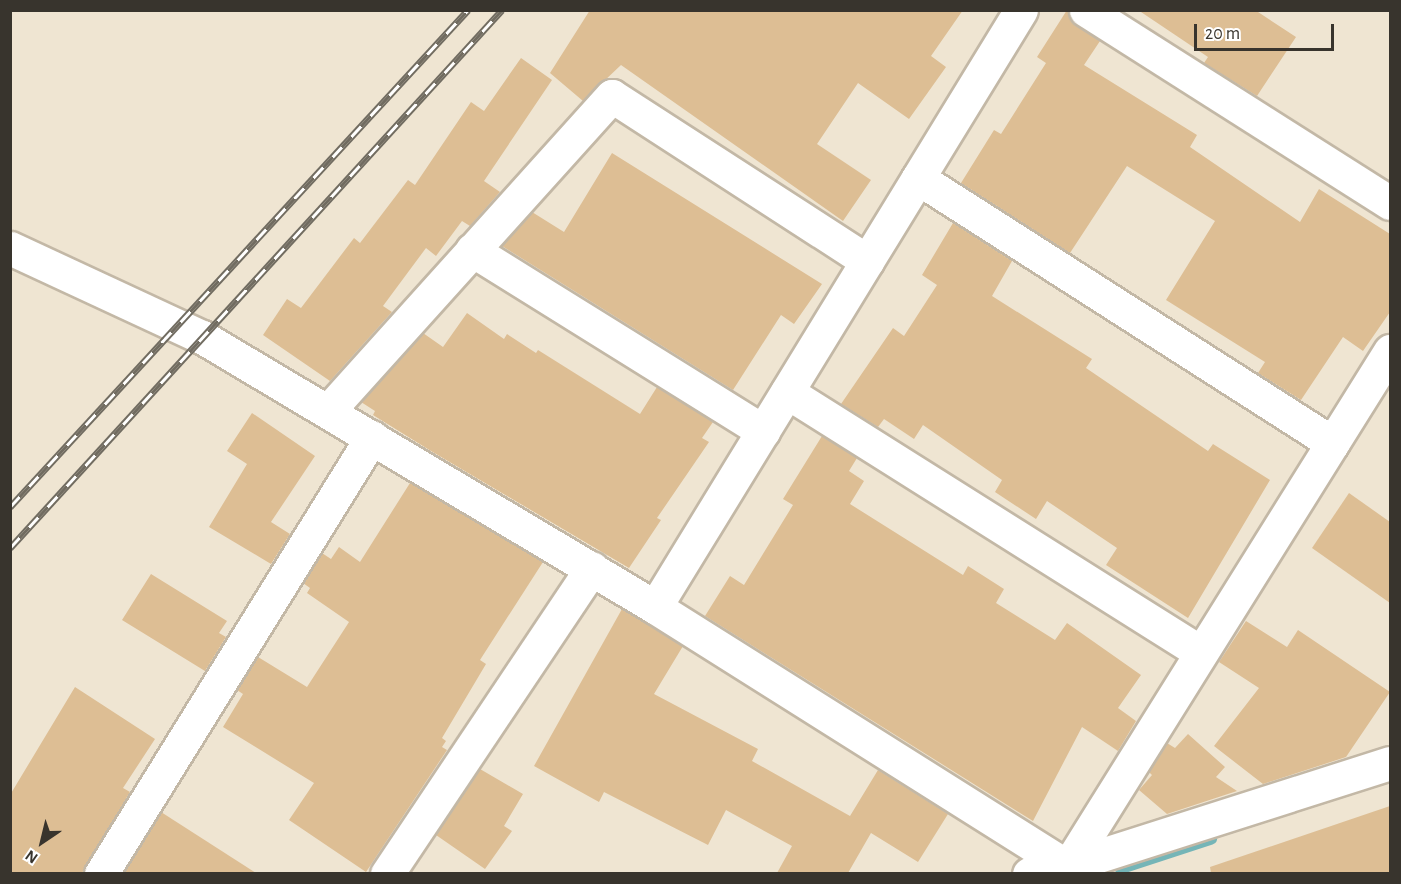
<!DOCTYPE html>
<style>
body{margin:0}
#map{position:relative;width:1401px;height:884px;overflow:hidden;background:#efe5d2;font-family:"Alegreya Sans",sans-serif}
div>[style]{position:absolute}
.stream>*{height:14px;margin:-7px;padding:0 7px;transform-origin:7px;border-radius:7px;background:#75b5b7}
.building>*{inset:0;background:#ddbe94}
.roads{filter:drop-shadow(2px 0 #c3b8a6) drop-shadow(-2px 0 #c3b8a6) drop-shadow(0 2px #c3b8a6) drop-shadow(0 -2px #c3b8a6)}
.street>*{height:33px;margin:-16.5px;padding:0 16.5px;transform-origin:16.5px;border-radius:16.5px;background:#fff}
.rail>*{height:7px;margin-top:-3.5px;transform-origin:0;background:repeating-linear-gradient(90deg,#fff 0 14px,#716c61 0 28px);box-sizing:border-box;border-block:2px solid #716c61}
span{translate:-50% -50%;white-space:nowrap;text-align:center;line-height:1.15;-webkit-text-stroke:4.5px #fff;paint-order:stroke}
.frame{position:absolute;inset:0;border:12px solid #38342d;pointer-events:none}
.north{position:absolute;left:12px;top:812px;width:60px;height:60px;-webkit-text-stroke:4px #fff;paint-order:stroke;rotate:215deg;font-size:16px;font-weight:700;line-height:24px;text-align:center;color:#38342d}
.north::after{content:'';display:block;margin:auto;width:21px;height:27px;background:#38342d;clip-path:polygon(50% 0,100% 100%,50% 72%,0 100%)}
.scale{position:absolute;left:1194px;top:24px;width:140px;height:27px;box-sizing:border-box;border:3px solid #38342d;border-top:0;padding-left:8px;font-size:18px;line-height:21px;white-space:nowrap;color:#38342d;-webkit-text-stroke:4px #fff;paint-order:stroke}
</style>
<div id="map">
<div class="stream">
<i style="left:1121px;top:867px;width:94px;rotate:-18deg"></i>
</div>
<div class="building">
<i style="clip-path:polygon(590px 10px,963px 10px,931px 56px,946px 67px,909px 119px,858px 83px,817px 144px,871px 180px,843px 221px,621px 65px,583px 101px,550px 73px)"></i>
<i style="clip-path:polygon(1067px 10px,1076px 25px,1100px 41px,1084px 65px,1197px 135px,1190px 147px,1300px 222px,1319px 189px,1390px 234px,1390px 312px,1363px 351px,1343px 337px,1301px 400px,1258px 373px,1265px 362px,1166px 300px,1215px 221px,1127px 166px,1070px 253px,961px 183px,994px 130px,1001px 134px,1046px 63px,1037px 57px)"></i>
<i style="clip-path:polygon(1138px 10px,1255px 10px,1296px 37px,1257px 96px,1204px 63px,1208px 57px)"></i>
<i style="clip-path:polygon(521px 58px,552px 80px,484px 181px,500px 192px,470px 226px,462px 221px,436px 256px,426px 248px,383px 306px,392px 312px,330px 381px,263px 335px,287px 299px,301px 308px,354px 238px,360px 243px,408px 180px,415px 185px,471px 102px,484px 111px)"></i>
<i style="clip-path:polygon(612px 153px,822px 284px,794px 324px,781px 315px,733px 390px,502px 246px,532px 212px,564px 232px)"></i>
<i style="clip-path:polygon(953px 223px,1012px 261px,992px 296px,1092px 359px,1086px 368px,1208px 451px,1213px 444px,1270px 480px,1188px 618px,1106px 565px,1117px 548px,1047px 501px,1036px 519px,995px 492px,1002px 480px,923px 425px,914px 439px,884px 419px,878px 427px,841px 404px,893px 328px,904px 336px,937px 285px,922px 275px)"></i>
<i style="clip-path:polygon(467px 313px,504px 339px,507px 334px,536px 353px,538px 350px,640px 414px,657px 387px,713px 422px,702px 438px,709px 442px,657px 518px,661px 520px,629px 568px,431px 451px,373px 415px,375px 411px,361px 402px,423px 333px,443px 347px)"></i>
<i style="clip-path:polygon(252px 413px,315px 456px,271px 522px,290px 534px,271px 564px,209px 527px,247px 464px,227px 451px)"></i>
<i style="clip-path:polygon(822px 436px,857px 458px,849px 471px,864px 481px,850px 504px,963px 575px,968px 566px,1004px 589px,996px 603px,1055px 640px,1067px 623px,1141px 675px,1118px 708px,1136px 721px,1118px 751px,1082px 727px,1033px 821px,705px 616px,730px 576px,744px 585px,793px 505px,783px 499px)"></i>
<i style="clip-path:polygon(410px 483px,543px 562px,480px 660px,486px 664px,442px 738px,446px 741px,442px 747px,447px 750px,366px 872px,289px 820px,314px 783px,223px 727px,243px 694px,237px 690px,258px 657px,307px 687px,349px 622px,307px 593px,310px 588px,303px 583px,322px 553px,331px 559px,339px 547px,360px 562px)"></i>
<i style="clip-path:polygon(1349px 493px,1390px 522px,1390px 603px,1312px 548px)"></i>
<i style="clip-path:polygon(151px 574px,227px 621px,219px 633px,226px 637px,205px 671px,122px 620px)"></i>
<i style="clip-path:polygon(622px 609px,683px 646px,654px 694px,758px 749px,752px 761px,850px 816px,878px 770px,948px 814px,918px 862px,871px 833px,848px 873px,777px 873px,792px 846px,726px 810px,708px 845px,604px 792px,599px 802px,534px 766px)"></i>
<i style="clip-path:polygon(1246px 621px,1287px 647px,1298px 630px,1390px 692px,1346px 757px,1263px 784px,1214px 746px,1259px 688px,1219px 662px)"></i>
<i style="clip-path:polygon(75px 687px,155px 739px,123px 788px,130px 792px,82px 873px,10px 873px,10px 795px)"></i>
<i style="clip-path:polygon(1188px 734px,1225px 767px,1216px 777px,1237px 791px,1167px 814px,1139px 790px,1152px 775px,1149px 772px,1167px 743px,1175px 748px)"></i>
<i style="clip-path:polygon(480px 769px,523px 794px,504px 826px,512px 831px,485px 869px,436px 835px)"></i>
<i style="clip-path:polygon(1390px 806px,1390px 873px,1211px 873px,1210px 867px)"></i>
<i style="clip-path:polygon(161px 812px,256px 873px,123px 873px)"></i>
</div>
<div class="roads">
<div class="street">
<i style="left:1086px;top:10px;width:360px;rotate:32.4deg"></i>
<i style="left:918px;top:178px;width:492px;rotate:32.6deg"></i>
<i style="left:10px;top:248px;width:212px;rotate:24.9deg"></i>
<i style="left:202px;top:337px;width:527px;rotate:30.8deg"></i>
<i style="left:655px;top:607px;width:501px;rotate:32.2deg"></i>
<i style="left:472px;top:250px;width:343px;rotate:31.9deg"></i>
<i style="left:787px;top:392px;width:489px;rotate:32.2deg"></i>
<i style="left:328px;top:411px;width:424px;rotate:-48deg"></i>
<i style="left:612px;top:96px;width:304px;rotate:32.9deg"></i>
<i style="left:655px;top:607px;width:700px;rotate:-58.49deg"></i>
<i style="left:101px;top:874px;width:514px;rotate:-58.2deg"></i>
<i style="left:387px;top:874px;width:368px;rotate:-56.2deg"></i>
<i style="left:1029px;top:874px;width:39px;rotate:-12deg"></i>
<i style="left:1067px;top:866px;width:339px;rotate:-17.7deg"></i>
<i style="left:1063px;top:874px;width:617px;rotate:-57.98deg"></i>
</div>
</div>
<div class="rail">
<i style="left:10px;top:507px;width:676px;rotate:-47.34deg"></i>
<i style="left:10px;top:548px;width:729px;rotate:-47.56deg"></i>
</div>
<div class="frame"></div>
<div class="north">N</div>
<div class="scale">20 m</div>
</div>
